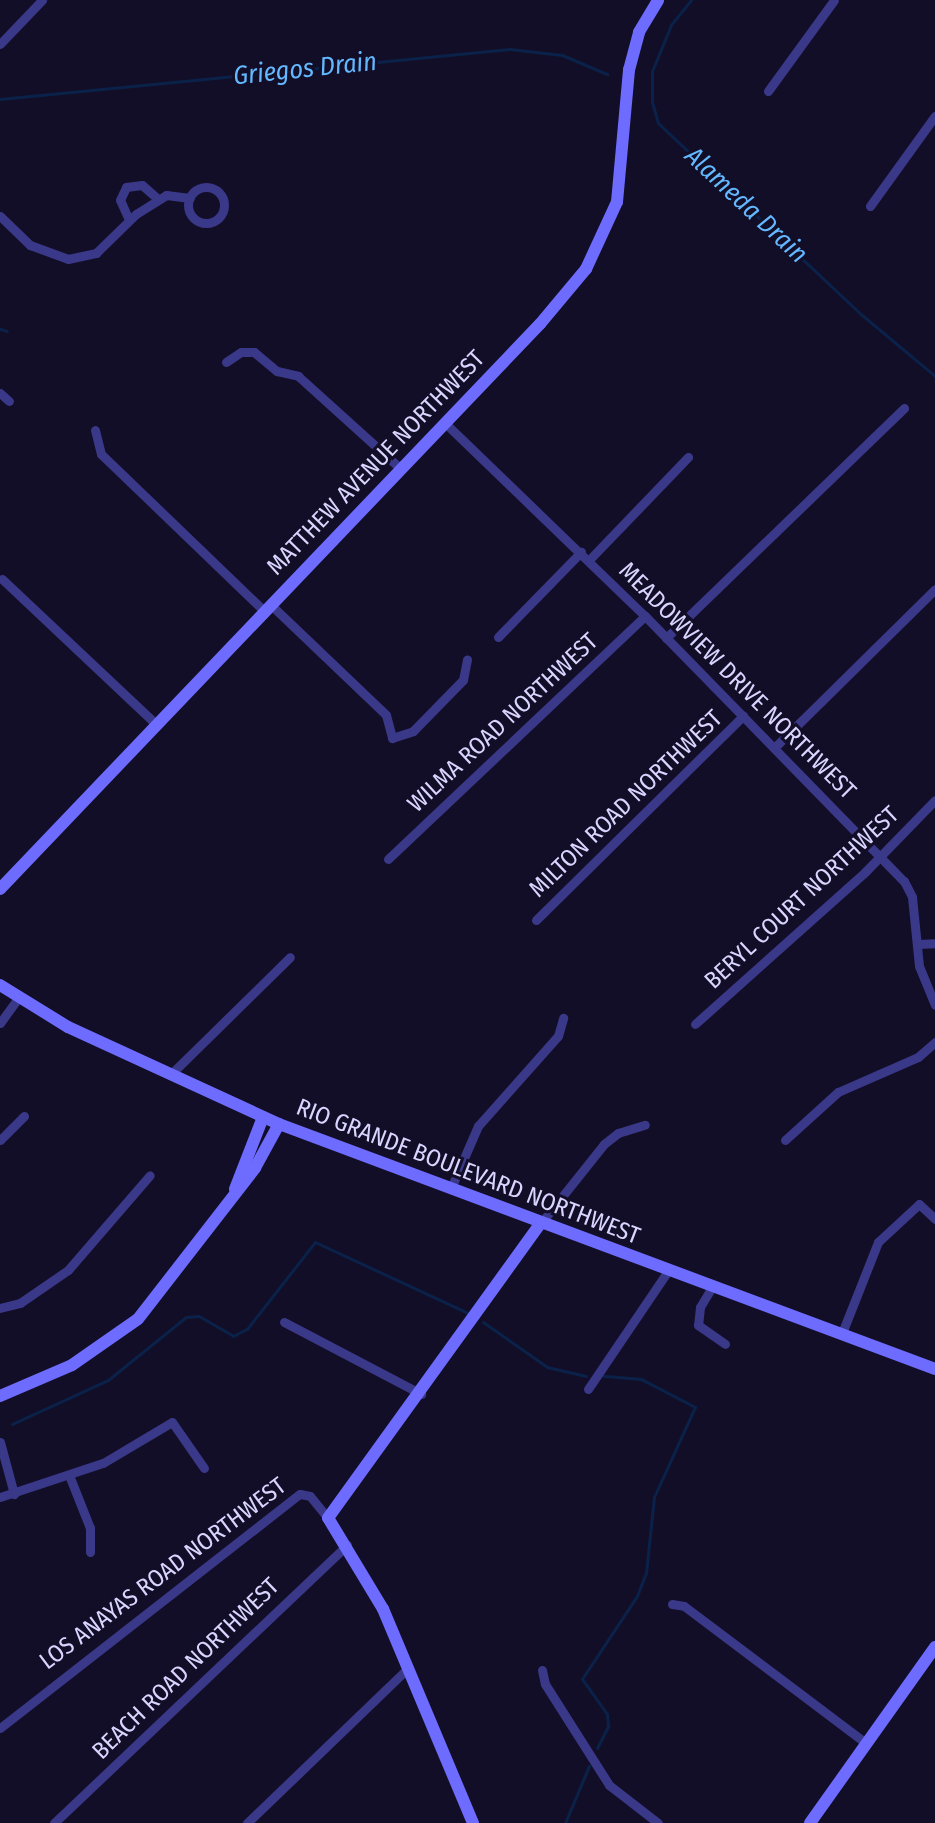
<!DOCTYPE html>
<style>
body{margin:0}
#map{position:relative;width:935px;height:1823px;overflow:hidden;background:#130e27;font-family:"Fira Sans Condensed",sans-serif}
div>[style]{position:absolute}
.stream>*{height:3px;margin:-1.5px;padding:0 1.5px;transform-origin:1.5px;border-radius:1.5px;background:#0a224a}
.street>*{height:9px;margin:-4.5px;padding:0 4.5px;transform-origin:4.5px;border-radius:4.5px;background:#3a3888}
.street>.ring{margin:-4.5px;padding:0;box-sizing:content-box;background:none;border:9px solid #3a3888;border-radius:50%}
.secondary>*{height:12px;margin:-6px;padding:0 6px;transform-origin:6px;border-radius:6px;background:#6e6cff}
span{translate:-50% -50%;white-space:nowrap;text-align:center;line-height:1.15;-webkit-text-stroke:6px #130e27;paint-order:stroke}
.street-label{font-size:24px;color:#d9d5ff}
.water-label{font-size:26px;color:#63b8ff;font-style:italic}
</style>
<div id="map">
<div class="stream">
<i style="left:691px;top:0;width:32px;rotate:129deg"></i>
<i style="left:671px;top:25px;width:50px;rotate:112.4deg"></i>
<i style="left:652px;top:71px;width:31px;rotate:90deg"></i>
<i style="left:652px;top:102px;width:22px;rotate:74deg"></i>
<i style="left:658px;top:123px;width:280px;rotate:43.3deg"></i>
<i style="left:862px;top:315px;width:95px;rotate:39.9deg"></i>
<i style="left:0;top:99px;width:512px;rotate:-5.6deg"></i>
<i style="left:510px;top:49px;width:52px;rotate:6.6deg"></i>
<i style="left:562px;top:55px;width:49px;rotate:22.9deg"></i>
<i style="left:0;top:329px;width:7px;rotate:16deg"></i>
<i style="left:483px;top:1322px;width:78px;rotate:35.1deg"></i>
<i style="left:547px;top:1367px;width:40px;rotate:13deg"></i>
<i style="left:12px;top:1424px;width:106px;rotate:-24.6deg"></i>
<i style="left:108px;top:1380px;width:100px;rotate:-38.9deg"></i>
<i style="left:186px;top:1317px;width:13px;rotate:-4deg"></i>
<i style="left:199px;top:1316px;width:39px;rotate:30deg"></i>
<i style="left:233px;top:1336px;width:16px;rotate:-27deg"></i>
<i style="left:247px;top:1329px;width:110px;rotate:-52deg"></i>
<i style="left:315px;top:1242px;width:169px;rotate:24.9deg"></i>
<i style="left:597px;top:1748px;width:25px;rotate:-63deg"></i>
<i style="left:608px;top:1726px;width:12px;rotate:-95deg"></i>
<i style="left:607px;top:1714px;width:43px;rotate:-125.5deg"></i>
<i style="left:582px;top:1679px;width:100px;rotate:-56.5deg"></i>
<i style="left:637px;top:1596px;width:25px;rotate:-69deg"></i>
<i style="left:646px;top:1573px;width:76px;rotate:-84deg"></i>
<i style="left:654px;top:1497px;width:99px;rotate:-65.5deg"></i>
<i style="left:695px;top:1407px;width:61px;rotate:-152.6deg"></i>
<i style="left:641px;top:1379px;width:38px;rotate:-175deg"></i>
<i style="left:565px;top:1823px;width:62px;rotate:-67.2deg"></i>
</div>
<div class="street">
<i style="left:0;top:44px;width:61px;rotate:-46.3deg"></i>
<i style="left:768px;top:91px;width:112px;rotate:-54deg"></i>
<i class="ring" style="left:188px;top:187px;width:27px;height:27px"></i>
<i style="left:870px;top:206px;width:111px;rotate:-54.2deg"></i>
<i style="left:0;top:216px;width:42px;rotate:44deg"></i>
<i style="left:30px;top:245px;width:40px;rotate:20.2deg"></i>
<i style="left:68px;top:259px;width:29px;rotate:-12deg"></i>
<i style="left:96px;top:253px;width:56px;rotate:-44.3deg"></i>
<i style="left:136px;top:214px;width:36px;rotate:-32deg"></i>
<i style="left:166px;top:195px;width:24px;rotate:7deg"></i>
<i style="left:129px;top:220px;width:22px;rotate:-114deg"></i>
<i style="left:120px;top:200px;width:14px;rotate:-65deg"></i>
<i style="left:126px;top:187px;width:16px;rotate:-7deg"></i>
<i style="left:142px;top:185px;width:21px;rotate:41deg"></i>
<i style="left:226px;top:362px;width:18px;rotate:-34deg"></i>
<i style="left:241px;top:352px;width:13px"></i>
<i style="left:254px;top:352px;width:30px;rotate:40deg"></i>
<i style="left:277px;top:371px;width:22px;rotate:13deg"></i>
<i style="left:298px;top:376px;width:139px;rotate:42.1deg"></i>
<i style="left:0;top:393px;width:12px;rotate:42deg"></i>
<i style="left:445px;top:423px;width:278px;rotate:44deg"></i>
<i style="left:645px;top:616px;width:371px;rotate:45.7deg"></i>
<i style="left:904px;top:881px;width:18px;rotate:63deg"></i>
<i style="left:912px;top:897px;width:69px;rotate:84.2deg"></i>
<i style="left:919px;top:966px;width:42px;rotate:67.7deg"></i>
<i style="left:95px;top:430px;width:25px;rotate:76deg"></i>
<i style="left:101px;top:454px;width:228px;rotate:43.9deg"></i>
<i style="left:589px;top:560px;width:143px;rotate:-46.1deg"></i>
<i style="left:2px;top:579px;width:212px;rotate:43.3deg"></i>
<i style="left:271px;top:605px;width:159px;rotate:43.7deg"></i>
<i style="left:386px;top:715px;width:24px;rotate:75deg"></i>
<i style="left:392px;top:738px;width:22px;rotate:-18deg"></i>
<i style="left:413px;top:731px;width:71px;rotate:-45.6deg"></i>
<i style="left:463px;top:680px;width:21px;rotate:-79deg"></i>
<i style="left:498px;top:637px;width:119px;rotate:-45.7deg"></i>
<i style="left:666px;top:638px;width:331px;rotate:-44deg"></i>
<i style="left:774px;top:748px;width:226px;rotate:-44.6deg"></i>
<i style="left:388px;top:859px;width:354px;rotate:-43.4deg"></i>
<i style="left:536px;top:920px;width:291px;rotate:-44.6deg"></i>
<i style="left:918px;top:944px;width:17px;rotate:-3deg"></i>
<i style="left:0;top:1023px;width:32px;rotate:-54deg"></i>
<i style="left:695px;top:1024px;width:228px;rotate:-41.8deg"></i>
<i style="left:865px;top:872px;width:100px;rotate:-45.8deg"></i>
<i style="left:170px;top:1075px;width:168px;rotate:-44.5deg"></i>
<i style="left:0;top:1140px;width:34px;rotate:-45deg"></i>
<i style="left:785px;top:1140px;width:72px;rotate:-42.2deg"></i>
<i style="left:838px;top:1092px;width:87px;rotate:-23.6deg"></i>
<i style="left:918px;top:1057px;width:23px;rotate:-41deg"></i>
<i style="left:451px;top:1188px;width:68px;rotate:-66.5deg"></i>
<i style="left:478px;top:1126px;width:120px;rotate:-48.4deg"></i>
<i style="left:558px;top:1036px;width:19px;rotate:-74deg"></i>
<i style="left:541px;top:1223px;width:101px;rotate:-51.4deg"></i>
<i style="left:604px;top:1144px;width:18px;rotate:-38deg"></i>
<i style="left:618px;top:1133px;width:28px;rotate:-17deg"></i>
<i style="left:712px;top:1287px;width:23px;rotate:121deg"></i>
<i style="left:700px;top:1307px;width:18px;rotate:96deg"></i>
<i style="left:698px;top:1325px;width:33px;rotate:35deg"></i>
<i style="left:0;top:1308px;width:21px;rotate:-14deg"></i>
<i style="left:20px;top:1303px;width:58px;rotate:-34.5deg"></i>
<i style="left:68px;top:1270px;width:125px;rotate:-49.2deg"></i>
<i style="left:284px;top:1322px;width:155px;rotate:27.7deg"></i>
<i style="left:842px;top:1333px;width:98px;rotate:-68.4deg"></i>
<i style="left:878px;top:1242px;width:56px;rotate:-42.8deg"></i>
<i style="left:919px;top:1204px;width:22px;rotate:43deg"></i>
<i style="left:588px;top:1389px;width:143px;rotate:-55.9deg"></i>
<i style="left:0;top:1442px;width:54px;rotate:74.9deg"></i>
<i style="left:69px;top:1475px;width:57px;rotate:68.4deg"></i>
<i style="left:90px;top:1528px;width:24px;rotate:90deg"></i>
<i style="left:0;top:1497px;width:108px;rotate:-18.3deg"></i>
<i style="left:103px;top:1463px;width:80px;rotate:-30.7deg"></i>
<i style="left:172px;top:1422px;width:56px;rotate:55.2deg"></i>
<i style="left:672px;top:1604px;width:12px;rotate:9deg"></i>
<i style="left:684px;top:1606px;width:229px;rotate:37deg"></i>
<i style="left:542px;top:1670px;width:14px;rotate:78deg"></i>
<i style="left:545px;top:1684px;width:120px;rotate:57.6deg"></i>
<i style="left:609px;top:1785px;width:62px;rotate:37.8deg"></i>
<i style="left:0;top:1728px;width:380px;rotate:-38deg"></i>
<i style="left:300px;top:1494px;width:10px;rotate:11deg"></i>
<i style="left:310px;top:1496px;width:28px;rotate:51deg"></i>
<i style="left:54px;top:1823px;width:404px;rotate:-43.5deg"></i>
<i style="left:247px;top:1823px;width:223px;rotate:-43.9deg"></i>
</div>
<div class="secondary">
<i style="left:0;top:889px;width:782px;rotate:-46.3deg"></i>
<i style="left:540px;top:324px;width:72px;rotate:-50.1deg"></i>
<i style="left:586px;top:269px;width:74px;rotate:-65.2deg"></i>
<i style="left:617px;top:202px;width:133px;rotate:-84.8deg"></i>
<i style="left:629px;top:70px;width:39px;rotate:-75deg"></i>
<i style="left:639px;top:32px;width:37px;rotate:-59deg"></i>
<i style="left:0;top:985px;width:80px;rotate:31.7deg"></i>
<i style="left:68px;top:1027px;width:232px;rotate:24.7deg"></i>
<i style="left:279px;top:1124px;width:700px;rotate:20.48deg"></i>
<i style="left:235px;top:1189px;width:77px;rotate:-68.7deg"></i>
<i style="left:0;top:1396px;width:78px;rotate:-23.3deg"></i>
<i style="left:72px;top:1365px;width:80px;rotate:-34.9deg"></i>
<i style="left:138px;top:1319px;width:191px;rotate:-52.2deg"></i>
<i style="left:255px;top:1168px;width:50px;rotate:-61.4deg"></i>
<i style="left:473px;top:1823px;width:232px;rotate:-112.8deg"></i>
<i style="left:383px;top:1609px;width:106px;rotate:-121.1deg"></i>
<i style="left:328px;top:1518px;width:364px;rotate:-54.2deg"></i>
<i style="left:810px;top:1823px;width:216px;rotate:-54.6deg"></i>
</div>
<div class="street-label">
<span style="left:376px;top:463px;rotate:-46deg">MATTHEW AVENUE NORTHWEST</span>
<span style="left:737px;top:681px;rotate:45deg">MEADOWVIEW DRIVE NORTHWEST</span>
<span style="left:503px;top:723px;rotate:-43deg">WILMA ROAD NORTHWEST</span>
<span style="left:626px;top:804px;rotate:-44deg">MILTON ROAD NORTHWEST</span>
<span style="left:802px;top:898px;rotate:-43deg">BERYL COURT NORTHWEST</span>
<span style="left:468px;top:1172px;rotate:21deg">RIO GRANDE BOULEVARD NORTHWEST</span>
<span style="left:163px;top:1574px;rotate:-37deg">LOS ANAYAS ROAD NORTHWEST</span>
<span style="left:186px;top:1669px;rotate:-44deg">BEACH ROAD NORTHWEST</span>
</div>
<div class="water-label">
<span style="left:305px;top:69px;rotate:-6deg">Griegos Drain</span>
<span style="left:746px;top:205px;rotate:43deg">Alameda Drain</span>
</div>
</div>
